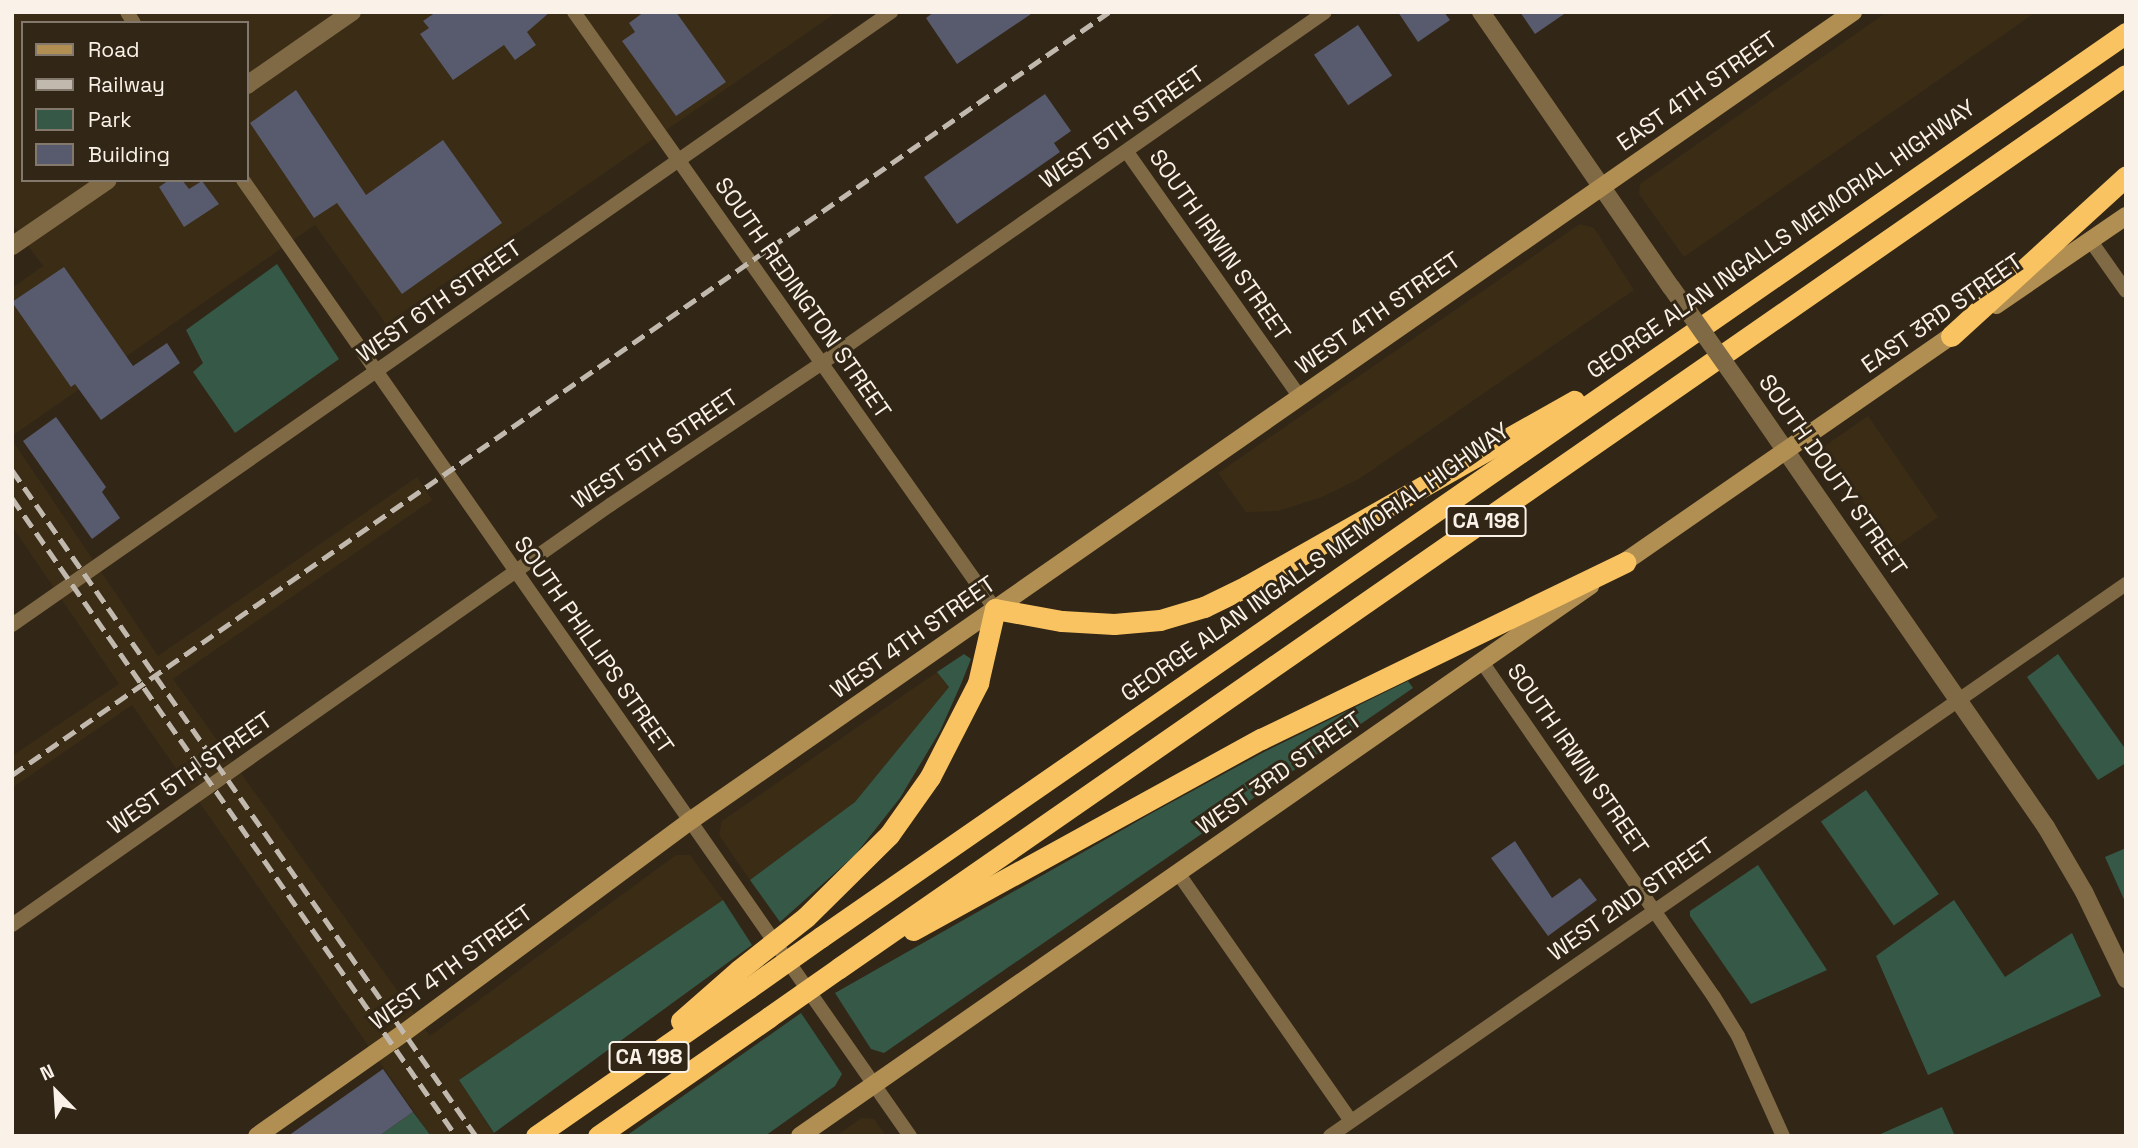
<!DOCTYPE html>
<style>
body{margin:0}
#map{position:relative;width:2138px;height:1148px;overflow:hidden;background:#322717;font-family:"Space Grotesk",sans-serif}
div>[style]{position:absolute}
.built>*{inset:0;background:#3b2c15}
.green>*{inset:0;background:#355847;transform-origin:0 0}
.building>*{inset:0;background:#585a6d;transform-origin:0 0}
.minor>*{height:14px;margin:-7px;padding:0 7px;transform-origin:7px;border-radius:7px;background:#806a45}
.tertiary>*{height:18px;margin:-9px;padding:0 9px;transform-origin:9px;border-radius:9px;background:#806a45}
.secondary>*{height:18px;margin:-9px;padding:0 9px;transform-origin:9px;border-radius:9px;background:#b18e52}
.motorway>*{height:21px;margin:-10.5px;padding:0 10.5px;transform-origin:10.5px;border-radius:10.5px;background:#fac361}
.rail>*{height:5px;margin-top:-2.5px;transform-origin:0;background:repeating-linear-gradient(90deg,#c2b9ae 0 14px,transparent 0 21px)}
.tertiary-bridge>*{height:18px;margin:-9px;padding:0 9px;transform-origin:9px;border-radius:9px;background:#806a45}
.motorway-bridge>*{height:21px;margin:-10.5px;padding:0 10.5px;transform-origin:10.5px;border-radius:10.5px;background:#fac361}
span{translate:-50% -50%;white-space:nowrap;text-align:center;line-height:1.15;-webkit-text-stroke:6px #322717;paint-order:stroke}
.shield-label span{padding:2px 5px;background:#322717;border:2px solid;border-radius:5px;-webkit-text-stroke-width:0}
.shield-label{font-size:21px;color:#faf2e8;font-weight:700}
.street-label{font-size:23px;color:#faf2e8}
.frame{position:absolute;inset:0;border:14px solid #faf2e8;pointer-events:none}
.legend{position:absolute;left:21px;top:21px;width:228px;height:161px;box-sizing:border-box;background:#322717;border:2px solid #82786b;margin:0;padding:9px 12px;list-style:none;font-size:21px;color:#faf2e8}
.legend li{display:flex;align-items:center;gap:14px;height:35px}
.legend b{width:35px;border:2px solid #82786b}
.north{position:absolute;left:21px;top:1057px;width:70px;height:70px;-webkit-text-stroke:5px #322717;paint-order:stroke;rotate:336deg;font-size:19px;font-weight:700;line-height:28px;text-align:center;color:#faf2e8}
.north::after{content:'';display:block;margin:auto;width:24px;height:32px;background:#faf2e8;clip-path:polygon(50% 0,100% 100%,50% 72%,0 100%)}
</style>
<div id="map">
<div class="built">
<i style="clip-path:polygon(evenodd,12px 12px,837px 12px,386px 324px,315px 225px,12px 436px,12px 288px,43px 266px,12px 224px,12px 12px,23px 23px,247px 23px,247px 180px,23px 180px,23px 23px)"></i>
<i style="clip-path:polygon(1887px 12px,2036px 12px,1684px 257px,1639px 194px,1640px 184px)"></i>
<i style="clip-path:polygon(1580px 224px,1594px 228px,1634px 290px,1359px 479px,1322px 497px,1278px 511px,1246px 512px,1218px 473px)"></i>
<i style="clip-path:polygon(1868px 416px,1938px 517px,1888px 552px,1821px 455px,1822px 448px)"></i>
<i style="clip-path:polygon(12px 440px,158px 656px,417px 477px,432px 500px,173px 679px,430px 1036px,676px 855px,690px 855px,723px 900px,459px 1080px,495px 1136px,431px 1136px,132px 705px,12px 788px,12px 756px,119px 684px,12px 526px)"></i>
<i style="clip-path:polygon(937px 672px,949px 687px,855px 802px,750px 880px,719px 835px,722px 821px)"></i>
<i style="clip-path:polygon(861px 1118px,874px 1119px,886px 1136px,836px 1136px)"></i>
</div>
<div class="green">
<i style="clip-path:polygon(277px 264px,339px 359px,235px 433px,193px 372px,203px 363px,186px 330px)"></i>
<i style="clip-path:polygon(964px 654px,971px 659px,961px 684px,940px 731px,900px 798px,855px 855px,780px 922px,750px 880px,855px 802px,949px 687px,937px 672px)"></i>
<i style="clip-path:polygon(2058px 654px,2126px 750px,2126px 763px,2098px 780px,2027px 677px)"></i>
<i style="clip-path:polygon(1408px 681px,1413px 688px,884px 1053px,871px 1049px,835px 993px,1152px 813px,1264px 752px)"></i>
<i style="left:1866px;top:790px;width:127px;height:55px;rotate:55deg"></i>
<i style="clip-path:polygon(2126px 848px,2126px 904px,2105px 857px)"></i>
<i style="clip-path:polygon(1758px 865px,1827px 970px,1751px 1004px,1690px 916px,1690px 911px)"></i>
<i style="clip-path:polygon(723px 900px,752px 945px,494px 1133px,459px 1080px)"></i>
<i style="clip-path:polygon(1954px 900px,2005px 977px,2072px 933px,2101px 996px,1928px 1075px,1876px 956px)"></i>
<i style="clip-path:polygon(801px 1013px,842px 1074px,835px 1086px,765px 1136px,626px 1136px)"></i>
<i style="clip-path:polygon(1942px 1107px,1955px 1136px,1876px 1136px)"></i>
<i style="clip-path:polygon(413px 1112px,431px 1136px,379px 1136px)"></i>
</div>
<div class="building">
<i style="clip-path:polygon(436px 12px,550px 12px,527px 32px,536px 45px,515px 60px,504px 45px,453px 80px,420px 34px,429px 28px,423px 21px)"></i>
<i style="clip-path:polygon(644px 12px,676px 12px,726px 82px,676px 116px,622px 41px,635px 32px,629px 23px)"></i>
<i style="clip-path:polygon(934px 12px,1034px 12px,957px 64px,926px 18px)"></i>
<i style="clip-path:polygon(1398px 12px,1444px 12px,1450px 20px,1418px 42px)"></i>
<i style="clip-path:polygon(1520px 12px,1567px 12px,1535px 34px)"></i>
<i style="left:1358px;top:25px;width:61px;height:53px;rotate:56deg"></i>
<i style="clip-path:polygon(296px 90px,366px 195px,443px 140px,502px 223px,402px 294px,337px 203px,314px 218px,250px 123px)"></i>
<i style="clip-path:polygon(1045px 94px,1071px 131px,1054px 143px,1060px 152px,957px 224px,924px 177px)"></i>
<i style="clip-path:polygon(169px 180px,182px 180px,189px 189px,202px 181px,219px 204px,184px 227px,159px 187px)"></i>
<i style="clip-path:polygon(64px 267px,133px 366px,167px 343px,180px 363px,101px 420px,75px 384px,71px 387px,12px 302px)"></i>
<i style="clip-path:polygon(56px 417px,106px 487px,102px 492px,120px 518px,92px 539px,23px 441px)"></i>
<i style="clip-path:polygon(1515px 841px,1552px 898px,1580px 878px,1597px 900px,1548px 936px,1491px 858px)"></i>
<i style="clip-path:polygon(383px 1069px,413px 1112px,379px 1136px,288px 1136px)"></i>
</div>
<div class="minor">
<i style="left:127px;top:12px;width:13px;rotate:58deg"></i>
<i style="left:574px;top:12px;width:731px;rotate:54.81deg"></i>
<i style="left:1127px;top:152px;width:300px;rotate:54.8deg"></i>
<i style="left:243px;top:180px;width:1166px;rotate:55.1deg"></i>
<i style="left:2090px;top:240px;width:62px;rotate:54.8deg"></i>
<i style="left:12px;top:625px;width:1072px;rotate:-34.89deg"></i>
<i style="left:1482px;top:662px;width:407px;rotate:55.3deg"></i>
<i style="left:1714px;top:997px;width:46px;rotate:58.4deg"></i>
<i style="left:1738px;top:1036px;width:110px;rotate:65.8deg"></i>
<i style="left:1178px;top:873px;width:302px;rotate:55.1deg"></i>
<i style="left:12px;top:925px;width:731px;rotate:-35.08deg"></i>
<i style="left:610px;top:505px;width:255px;rotate:-33.8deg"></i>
<i style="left:822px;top:363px;width:613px;rotate:-34.91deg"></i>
<i style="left:1330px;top:1136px;width:969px;rotate:-34.74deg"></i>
</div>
<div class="tertiary">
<i style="left:1481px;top:12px;width:334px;rotate:55.4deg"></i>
<i style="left:247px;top:85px;width:128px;rotate:-34.8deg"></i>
<i style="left:12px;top:246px;width:116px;rotate:-34.5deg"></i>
<i style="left:1745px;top:392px;width:529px;rotate:55.32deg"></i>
<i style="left:2046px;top:827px;width:75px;rotate:59.7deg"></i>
<i style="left:2084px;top:892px;width:97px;rotate:64.2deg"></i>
</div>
<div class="secondary">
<i style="left:1996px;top:305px;width:158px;rotate:-34.4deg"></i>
<i style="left:1616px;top:568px;width:420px;rotate:-34.7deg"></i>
<i style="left:257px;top:1136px;width:181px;rotate:-35.1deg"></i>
<i style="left:405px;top:1032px;width:355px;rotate:-36.5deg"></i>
<i style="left:690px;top:821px;width:1417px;rotate:-34.82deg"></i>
<i style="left:800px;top:1136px;width:963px;rotate:-34.85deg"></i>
</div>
<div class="motorway">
<i style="left:1951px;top:336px;width:237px;rotate:-42.4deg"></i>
<i style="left:806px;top:917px;width:117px;rotate:-44.7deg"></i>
<i style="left:889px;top:835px;width:71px;rotate:-54.7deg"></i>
<i style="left:930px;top:777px;width:106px;rotate:-62.9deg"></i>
<i style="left:978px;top:683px;width:76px;rotate:-77.1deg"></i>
<i style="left:995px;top:609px;width:68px;rotate:10.2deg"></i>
<i style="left:1062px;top:621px;width:52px;rotate:3.3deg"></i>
<i style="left:1114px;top:624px;width:46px;rotate:-5deg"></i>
<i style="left:1160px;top:620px;width:46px;rotate:-16.5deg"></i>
<i style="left:1204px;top:607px;width:48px;rotate:-26deg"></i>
<i style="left:1247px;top:586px;width:376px;rotate:-29.5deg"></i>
<i style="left:913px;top:930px;width:397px;rotate:-28.8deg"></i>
<i style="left:1261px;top:739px;width:405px;rotate:-25.9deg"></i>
<i style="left:821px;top:937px;width:1588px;rotate:-34.71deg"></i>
<i style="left:839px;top:968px;width:1566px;rotate:-34.76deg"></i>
<i style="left:681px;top:1021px;width:77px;rotate:-41.3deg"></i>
<i style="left:536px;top:1136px;width:259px;rotate:-34.8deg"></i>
<i style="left:598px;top:1136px;width:208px;rotate:-34.8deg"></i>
</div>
<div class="rail">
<i style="left:12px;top:470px;width:812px;rotate:55.14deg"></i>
<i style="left:12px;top:498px;width:777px;rotate:55.16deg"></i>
<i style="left:12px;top:775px;width:1336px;rotate:-34.82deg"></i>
</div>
<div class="tertiary-bridge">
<i style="left:1671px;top:287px;width:128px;rotate:54.8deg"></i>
</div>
<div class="motorway-bridge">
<i style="left:739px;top:970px;width:85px;rotate:-38.3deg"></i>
<i style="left:749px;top:988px;width:88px;rotate:-35.3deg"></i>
<i style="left:769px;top:1017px;width:85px;rotate:-35deg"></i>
</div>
<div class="shield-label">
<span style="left:1486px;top:521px">CA 198</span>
<span style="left:649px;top:1057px">CA 198</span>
</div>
<div class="street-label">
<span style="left:1697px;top:91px;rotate:-35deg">EAST 4TH STREET</span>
<span style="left:1122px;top:127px;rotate:-35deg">WEST 5TH STREET</span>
<span style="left:1781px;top:239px;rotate:-35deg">GEORGE ALAN INGALLS MEMORIAL HIGHWAY</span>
<span style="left:1220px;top:245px;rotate:55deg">SOUTH IRWIN STREET</span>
<span style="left:803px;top:298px;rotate:55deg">SOUTH REDINGTON STREET</span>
<span style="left:439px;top:301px;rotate:-35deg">WEST 6TH STREET</span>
<span style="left:1378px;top:313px;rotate:-35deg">WEST 4TH STREET</span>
<span style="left:1942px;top:313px;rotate:-35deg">EAST 3RD STREET</span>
<span style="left:655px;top:449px;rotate:-34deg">WEST 5TH STREET</span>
<span style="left:1833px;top:475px;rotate:55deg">SOUTH DOUTY STREET</span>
<span style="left:1315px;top:562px;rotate:-35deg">GEORGE ALAN INGALLS MEMORIAL HIGHWAY</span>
<span style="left:913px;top:637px;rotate:-35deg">WEST 4TH STREET</span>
<span style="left:594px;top:645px;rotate:55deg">SOUTH PHILLIPS STREET</span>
<span style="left:1578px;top:759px;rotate:55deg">SOUTH IRWIN STREET</span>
<span style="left:190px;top:773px;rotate:-35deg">WEST 5TH STREET</span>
<span style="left:1279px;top:773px;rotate:-35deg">WEST 3RD STREET</span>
<span style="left:1631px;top:899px;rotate:-35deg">WEST 2ND STREET</span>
<span style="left:451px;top:967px;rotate:-36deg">WEST 4TH STREET</span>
</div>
<div class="frame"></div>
<ul class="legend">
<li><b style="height:9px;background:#b18e52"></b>Road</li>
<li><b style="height:9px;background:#c2b9ae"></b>Railway</li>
<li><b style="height:19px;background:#355847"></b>Park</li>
<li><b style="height:19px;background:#585a6d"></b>Building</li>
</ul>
<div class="north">N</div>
</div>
